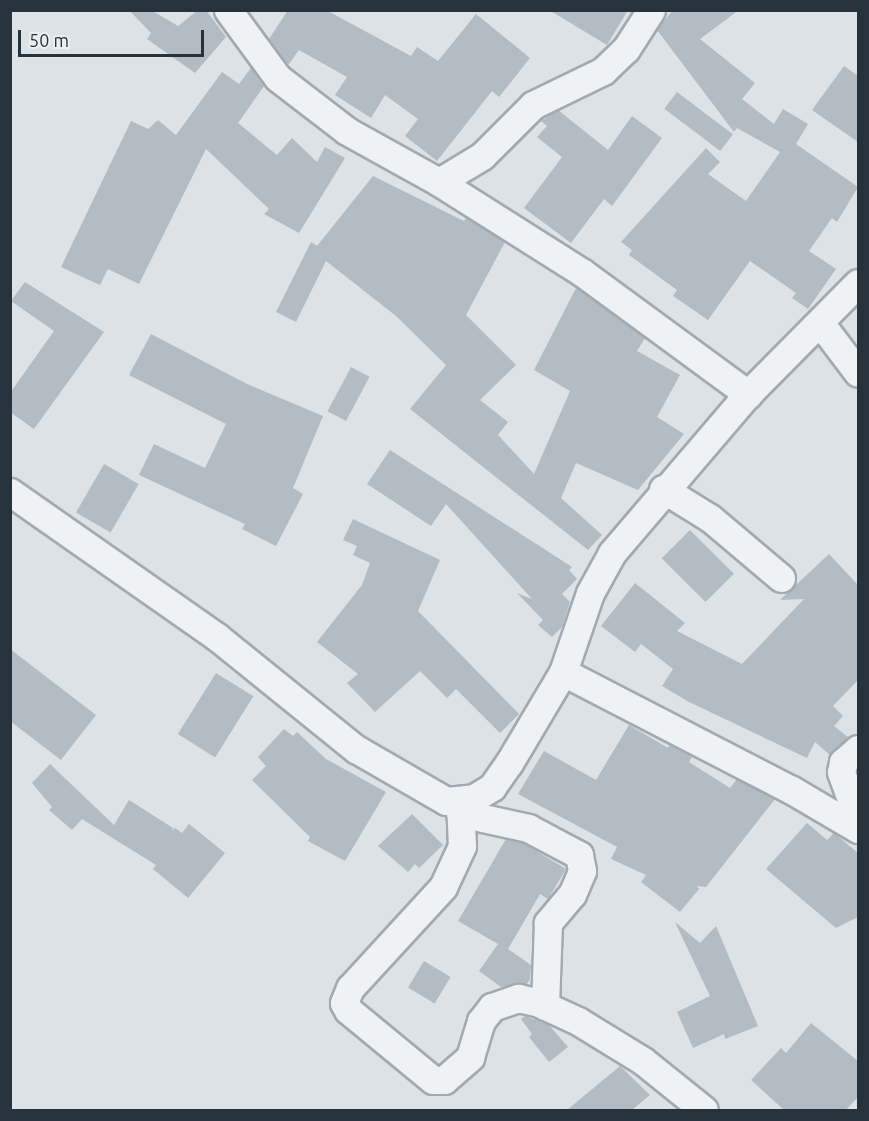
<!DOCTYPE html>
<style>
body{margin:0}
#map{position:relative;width:869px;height:1121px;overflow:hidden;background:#dce2e6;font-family:Ubuntu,sans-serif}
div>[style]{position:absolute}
.building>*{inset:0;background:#b3bcc3;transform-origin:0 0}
.roads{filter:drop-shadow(2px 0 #a2aab0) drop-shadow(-2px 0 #a2aab0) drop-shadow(0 2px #a2aab0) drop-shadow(0 -2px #a2aab0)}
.minor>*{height:27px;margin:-13.5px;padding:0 13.5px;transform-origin:13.5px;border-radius:13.5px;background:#eff2f5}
span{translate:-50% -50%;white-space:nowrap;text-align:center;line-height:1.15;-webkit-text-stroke:6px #ebf0f4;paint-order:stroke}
.frame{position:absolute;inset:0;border:12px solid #26323c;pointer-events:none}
.scale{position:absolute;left:18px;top:30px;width:186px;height:27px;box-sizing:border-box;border:3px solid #26323c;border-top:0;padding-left:8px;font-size:18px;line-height:21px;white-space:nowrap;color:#26323c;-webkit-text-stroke:4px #ebf0f4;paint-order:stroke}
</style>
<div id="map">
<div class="building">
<i style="clip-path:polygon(129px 10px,151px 10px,178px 26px,198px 10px,206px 10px,226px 37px,195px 73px,147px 39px,151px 33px)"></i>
<i style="clip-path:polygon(288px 10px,326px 10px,411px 56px,417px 47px,438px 61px,476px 14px,530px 58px,499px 97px,492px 91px,437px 161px,405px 136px,418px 119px,385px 95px,371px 118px,335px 95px,347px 77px,299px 50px,289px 64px,285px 62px,269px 39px)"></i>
<i style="clip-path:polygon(549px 10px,628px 10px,607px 45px)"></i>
<i style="clip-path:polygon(673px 10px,739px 10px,700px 39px,755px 83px,742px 99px,774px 124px,783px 109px,808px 124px,796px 144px,858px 187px,837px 222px,832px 218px,809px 251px,836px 269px,808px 309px,792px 298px,796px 293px,750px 261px,708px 320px,673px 296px,677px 290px,629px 255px,632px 250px,621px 242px,706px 148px,720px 162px,708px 174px,746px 201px,780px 152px,737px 128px,734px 132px,657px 30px)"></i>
<i style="clip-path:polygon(844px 66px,858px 76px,858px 142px,812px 110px)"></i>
<i style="clip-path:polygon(251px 68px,264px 86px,238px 123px,277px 155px,292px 138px,317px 162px,325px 147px,345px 158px,299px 233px,264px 214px,269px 209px,206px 149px,139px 284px,108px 269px,100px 285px,61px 267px,131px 121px,148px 129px,158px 120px,176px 135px,222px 72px,239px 84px)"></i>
<i style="left:677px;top:92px;width:70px;height:21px;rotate:37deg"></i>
<i style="clip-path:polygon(558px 110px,608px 150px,632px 116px,662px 138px,612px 206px,604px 199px,571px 243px,524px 208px,562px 157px,537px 137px,547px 126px,541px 121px)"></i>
<i style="clip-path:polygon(373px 176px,464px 221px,466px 218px,505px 242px,466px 315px,516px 365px,480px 400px,508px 422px,498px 435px,534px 474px,570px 391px,534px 370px,576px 288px,645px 338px,637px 351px,680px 375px,657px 417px,684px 434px,638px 490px,576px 463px,561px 498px,602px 535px,588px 550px,410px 409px,446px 365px,396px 316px,326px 261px,296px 322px,276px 312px,311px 242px,317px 246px)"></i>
<i style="clip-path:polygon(25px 282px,104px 332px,34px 429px,10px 412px,10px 393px,54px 331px,11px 301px)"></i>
<i style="clip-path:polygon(151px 334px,247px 384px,323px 416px,293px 488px,303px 494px,276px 546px,242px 529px,245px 524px,139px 475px,154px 444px,205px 468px,226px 424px,129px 375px)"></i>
<i style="left:351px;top:367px;width:21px;height:50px;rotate:28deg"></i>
<i style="clip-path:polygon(390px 450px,572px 567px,569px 570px,577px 579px,562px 594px,570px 602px,562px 627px,552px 637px,538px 625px,543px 620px,517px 593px,532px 599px,446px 504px,431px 526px,367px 484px)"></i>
<i style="left:104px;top:464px;width:40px;height:56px;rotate:30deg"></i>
<i style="clip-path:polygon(353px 519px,440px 560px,418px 611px,519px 714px,500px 733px,456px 689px,447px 698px,420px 671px,375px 712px,347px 683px,358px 674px,317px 642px,362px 585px,370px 563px,353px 555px,357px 546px,343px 540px)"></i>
<i style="left:690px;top:530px;width:62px;height:40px;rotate:45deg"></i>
<i style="clip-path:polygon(829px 554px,858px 585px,858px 680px,833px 706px,843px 716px,834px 726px,848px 737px,830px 755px,815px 742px,807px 758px,689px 702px,662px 686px,673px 669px,641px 644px,635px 652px,601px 626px,635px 583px,685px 623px,677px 631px,742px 664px,804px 599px,780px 600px)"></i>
<i style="clip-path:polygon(10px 649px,96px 715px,61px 760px,10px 721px)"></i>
<i style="left:216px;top:673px;width:44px;height:72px;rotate:32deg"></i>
<i style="clip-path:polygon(629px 725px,668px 748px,669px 745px,692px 757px,689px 762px,730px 788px,737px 779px,775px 799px,706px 887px,697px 886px,699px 889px,680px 912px,641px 882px,646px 875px,611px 859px,617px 847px,518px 794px,544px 751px,596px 780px)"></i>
<i style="clip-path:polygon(284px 729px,293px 736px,297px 732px,326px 759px,386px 792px,345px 861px,308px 841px,310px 837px,252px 780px,266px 766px,258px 757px)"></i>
<i style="clip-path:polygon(50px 764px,114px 825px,129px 800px,173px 828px,171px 831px,175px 828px,182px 833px,189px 824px,225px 853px,188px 898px,153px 869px,156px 865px,82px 819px,72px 830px,49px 810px,52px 807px,32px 783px)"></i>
<i style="clip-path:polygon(412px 814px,443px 845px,419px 868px,415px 864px,408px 872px,378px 846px)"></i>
<i style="clip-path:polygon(807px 823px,827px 840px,834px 833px,858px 853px,858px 917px,836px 928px,766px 869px)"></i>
<i style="clip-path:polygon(506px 839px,523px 843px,566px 869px,548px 899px,540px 894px,508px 949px,531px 965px,530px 979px,527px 984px,501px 987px,479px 971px,498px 944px,458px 921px)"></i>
<i style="clip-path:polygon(675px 922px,700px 943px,716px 926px,758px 1026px,725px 1039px,724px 1034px,693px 1048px,677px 1012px,710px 996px)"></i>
<i style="left:424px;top:961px;width:31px;height:31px;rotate:31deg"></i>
<i style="clip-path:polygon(525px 1016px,549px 1025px,568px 1047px,549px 1062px,529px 1037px,532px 1034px,521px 1019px)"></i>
<i style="clip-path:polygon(811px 1023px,858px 1061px,858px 1097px,846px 1110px,784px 1110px,751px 1080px,781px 1048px,786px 1053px)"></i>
<i style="clip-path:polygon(620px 1066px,650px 1095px,632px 1110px,567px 1110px)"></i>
</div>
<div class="roads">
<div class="minor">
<i style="left:228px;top:10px;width:84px;rotate:53.7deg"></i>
<i style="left:278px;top:78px;width:87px;rotate:37.5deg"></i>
<i style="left:347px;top:131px;width:105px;rotate:29deg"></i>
<i style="left:439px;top:182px;width:170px;rotate:32.3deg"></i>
<i style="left:583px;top:273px;width:205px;rotate:36.3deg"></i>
<i style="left:439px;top:182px;width:50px;rotate:-31.2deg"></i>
<i style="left:482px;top:156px;width:72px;rotate:-45deg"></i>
<i style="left:533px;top:105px;width:78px;rotate:-25.9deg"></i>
<i style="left:603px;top:71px;width:32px;rotate:-44deg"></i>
<i style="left:626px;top:49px;width:46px;rotate:-57.3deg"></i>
<i style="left:821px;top:324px;width:61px;rotate:52.9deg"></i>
<i style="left:663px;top:489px;width:55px;rotate:31.7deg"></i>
<i style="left:710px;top:518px;width:93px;rotate:40.2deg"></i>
<i style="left:10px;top:492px;width:253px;rotate:35deg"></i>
<i style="left:217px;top:637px;width:179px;rotate:38.9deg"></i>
<i style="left:356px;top:749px;width:104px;rotate:30deg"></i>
<i style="left:446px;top:801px;width:28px;rotate:-6deg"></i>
<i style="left:474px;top:798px;width:21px;rotate:-31deg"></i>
<i style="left:492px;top:787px;width:29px;rotate:-55deg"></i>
<i style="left:509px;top:763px;width:106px;rotate:-59.3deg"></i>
<i style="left:563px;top:672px;width:83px;rotate:-71.1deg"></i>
<i style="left:590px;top:593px;width:46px;rotate:-61.2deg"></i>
<i style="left:612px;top:553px;width:209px;rotate:-49.5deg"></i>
<i style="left:748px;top:394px;width:156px;rotate:-45.3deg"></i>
<i style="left:563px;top:672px;width:255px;rotate:27.3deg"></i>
<i style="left:790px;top:789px;width:79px;rotate:30.5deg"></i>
<i style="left:858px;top:749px;width:20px;rotate:139deg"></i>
<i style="left:843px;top:762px;width:10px;rotate:101deg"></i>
<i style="left:841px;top:772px;width:50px;rotate:70.1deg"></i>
<i style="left:460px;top:801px;width:45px;rotate:87.5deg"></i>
<i style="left:462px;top:846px;width:45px;rotate:114.9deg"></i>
<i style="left:443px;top:887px;width:137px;rotate:132.6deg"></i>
<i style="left:350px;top:988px;width:16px;rotate:112deg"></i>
<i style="left:344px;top:1003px;width:8px;rotate:60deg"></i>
<i style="left:348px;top:1010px;width:110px;rotate:39.5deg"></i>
<i style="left:433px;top:1080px;width:11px"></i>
<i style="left:444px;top:1080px;width:35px;rotate:-41deg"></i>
<i style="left:470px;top:1057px;width:38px;rotate:-73deg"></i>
<i style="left:481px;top:1021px;width:18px;rotate:-52deg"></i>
<i style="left:492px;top:1007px;width:28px;rotate:-19deg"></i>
<i style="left:518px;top:998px;width:22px;rotate:13deg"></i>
<i style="left:539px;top:1003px;width:43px;rotate:24.8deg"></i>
<i style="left:578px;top:1021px;width:76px;rotate:31.6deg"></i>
<i style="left:643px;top:1061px;width:78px;rotate:38.8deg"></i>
<i style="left:460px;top:813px;width:70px;rotate:12.4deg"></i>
<i style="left:528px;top:828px;width:58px;rotate:27.9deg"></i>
<i style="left:579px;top:855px;width:16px;rotate:79deg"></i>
<i style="left:582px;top:871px;width:25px;rotate:113deg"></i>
<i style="left:572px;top:894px;width:38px;rotate:130deg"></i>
<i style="left:548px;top:923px;width:83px;rotate:92.1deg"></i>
</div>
</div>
<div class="frame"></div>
<div class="scale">50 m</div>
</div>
